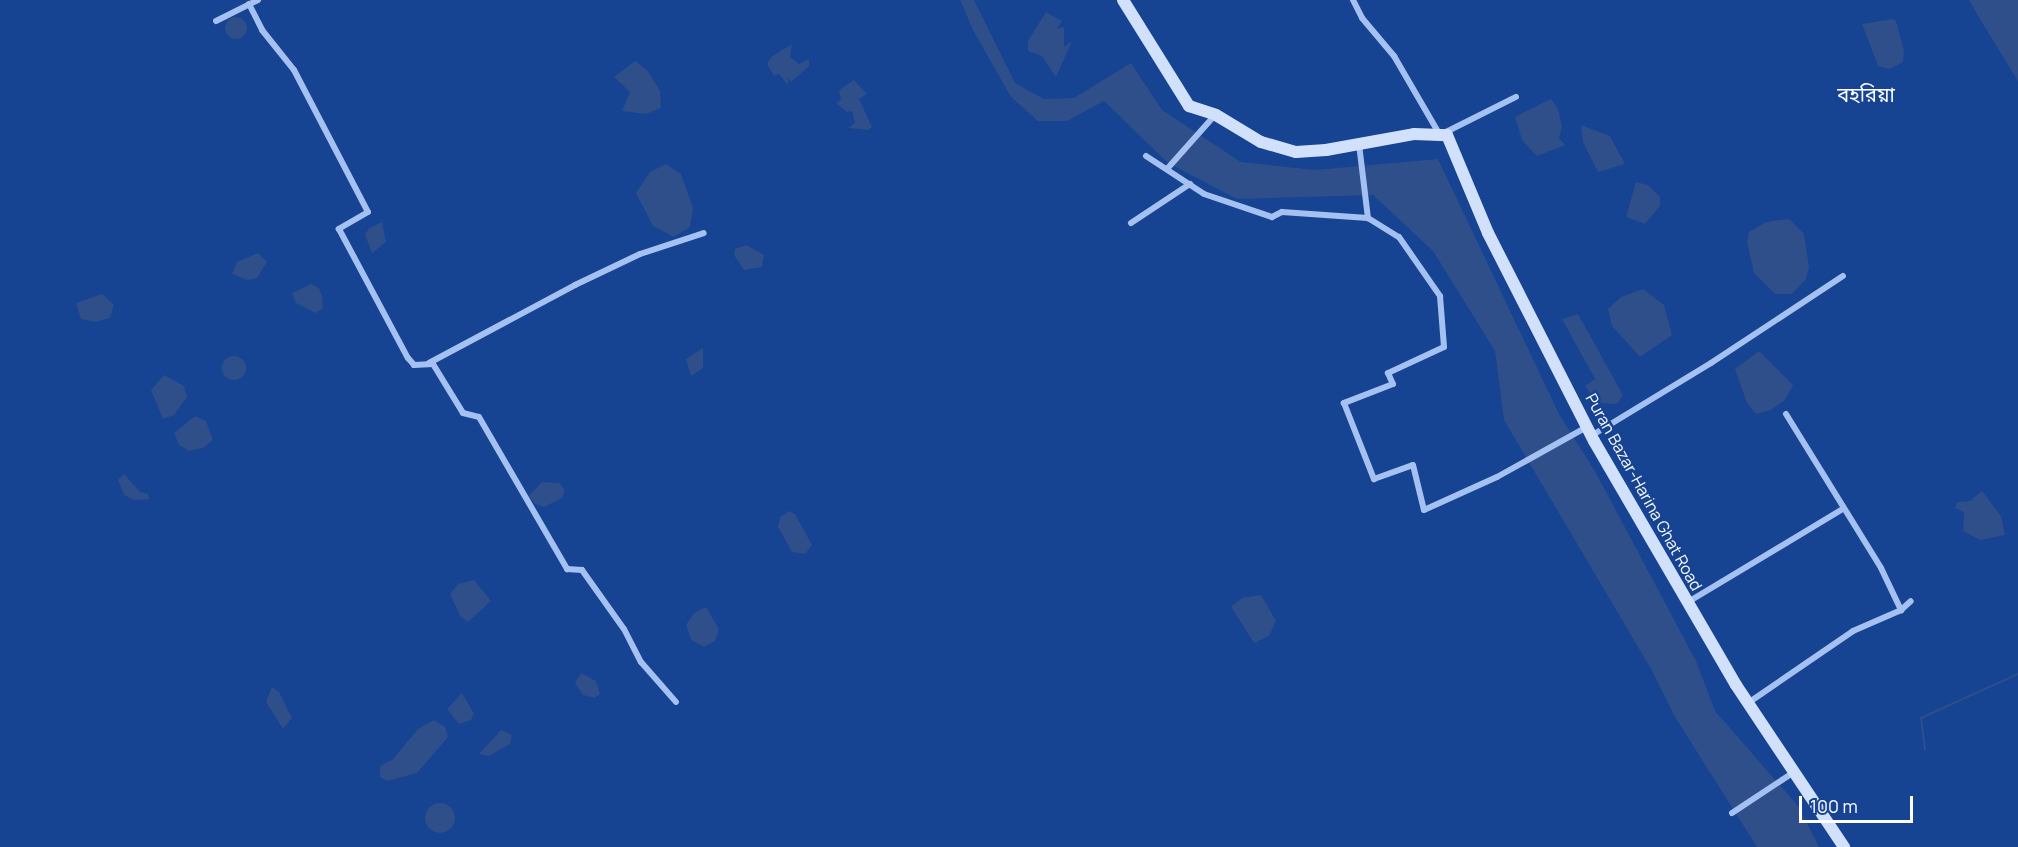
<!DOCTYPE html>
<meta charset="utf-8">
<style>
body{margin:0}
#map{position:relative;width:2018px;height:847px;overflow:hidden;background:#164392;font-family:Manrope,"Noto Sans Bengali",sans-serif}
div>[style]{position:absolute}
.water>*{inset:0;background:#2e4f8a}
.round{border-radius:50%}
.stream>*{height:2px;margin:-1px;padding:0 1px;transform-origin:1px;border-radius:1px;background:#2e4f8a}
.minor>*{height:6px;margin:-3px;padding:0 3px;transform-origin:3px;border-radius:3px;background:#a4c1f1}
.secondary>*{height:12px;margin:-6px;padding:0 6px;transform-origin:6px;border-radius:6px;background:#d2e1fb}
span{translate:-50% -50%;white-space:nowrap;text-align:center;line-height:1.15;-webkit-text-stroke:5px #164392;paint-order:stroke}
.street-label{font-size:16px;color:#fff}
.quarter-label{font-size:20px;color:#fff}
.scale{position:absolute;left:1799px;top:796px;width:114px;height:27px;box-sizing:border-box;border:3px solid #fff;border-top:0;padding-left:8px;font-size:18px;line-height:21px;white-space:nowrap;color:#fff;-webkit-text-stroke:4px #164392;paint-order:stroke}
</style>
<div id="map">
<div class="water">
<i style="clip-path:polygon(960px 0,974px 0,1015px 83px,1044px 99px,1074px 98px,1131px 63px,1162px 110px,1241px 162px,1315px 170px,1438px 159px,1559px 414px,1596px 473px,1696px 661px,1715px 711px,1798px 806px,1819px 847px,1757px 847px,1675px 717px,1651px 669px,1504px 420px,1495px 351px,1433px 251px,1373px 195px,1237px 199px,1168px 163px,1104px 101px,1067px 121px,1038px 121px,1011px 97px,973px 30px)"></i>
<i style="clip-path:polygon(1969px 0,2018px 0,2018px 81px,1981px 21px)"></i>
<i style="clip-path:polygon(1046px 12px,1062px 21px,1057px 29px,1064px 27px,1064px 47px,1072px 41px,1056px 77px,1042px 56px,1028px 51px,1028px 41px)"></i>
<i class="round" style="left:225px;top:17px;width:22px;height:22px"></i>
<i style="clip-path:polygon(1892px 19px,1896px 21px,1904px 50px,1903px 62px,1889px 69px,1878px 66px,1862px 24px)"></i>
<i style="clip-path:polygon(792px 44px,790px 57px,799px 64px,809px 59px,809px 66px,791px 82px,788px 78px,788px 85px,779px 74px,774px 76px,767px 64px,771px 57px)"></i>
<i style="clip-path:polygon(635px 61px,647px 70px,660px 91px,661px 108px,646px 114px,622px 111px,630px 92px,614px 77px)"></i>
<i style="clip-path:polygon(854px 80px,867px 94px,859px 99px,872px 127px,868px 130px,848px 128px,855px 123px,852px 111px,847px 112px,836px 103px,841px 100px,839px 90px)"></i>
<i style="clip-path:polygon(1551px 99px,1558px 109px,1562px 127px,1559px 138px,1565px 145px,1537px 156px,1522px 140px,1515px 117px)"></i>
<i style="clip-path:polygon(1581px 125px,1610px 136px,1625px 164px,1598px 172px,1583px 142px)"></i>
<i style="clip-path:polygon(666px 164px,681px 174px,693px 208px,690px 227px,674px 237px,653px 226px,636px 193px,650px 172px)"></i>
<i style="clip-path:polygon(1636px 182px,1648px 185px,1660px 197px,1660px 206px,1645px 224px,1626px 217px)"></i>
<i style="clip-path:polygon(1789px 219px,1804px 234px,1809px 267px,1806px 279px,1792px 294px,1775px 294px,1754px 273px,1747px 242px,1749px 232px,1766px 222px)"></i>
<i style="clip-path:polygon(382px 222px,386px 242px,372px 253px,365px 235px,369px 228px)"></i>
<i style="clip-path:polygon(746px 245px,764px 255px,762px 267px,744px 270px,734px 255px,735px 249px)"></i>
<i style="clip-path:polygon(258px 253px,267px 262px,257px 278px,247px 280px,232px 274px,237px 262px)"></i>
<i style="clip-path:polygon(311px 284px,319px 288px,322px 296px,323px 308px,316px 313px,296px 303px,292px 293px)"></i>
<i style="clip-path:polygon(1643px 289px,1664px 305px,1672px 335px,1640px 357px,1612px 326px,1608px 309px,1621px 297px)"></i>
<i style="clip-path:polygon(102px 294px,114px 305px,110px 318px,96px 322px,81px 319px,76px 303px)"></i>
<i style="clip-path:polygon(1578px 314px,1623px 395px,1617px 404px,1597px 403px,1585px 386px,1595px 379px,1562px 319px)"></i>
<i style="clip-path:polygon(703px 348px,703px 368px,691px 376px,686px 359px)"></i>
<i style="clip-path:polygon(1759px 351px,1793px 385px,1785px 400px,1771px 410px,1756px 414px,1747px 403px,1735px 369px)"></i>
<i class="round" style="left:222px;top:356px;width:24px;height:24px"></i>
<i style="clip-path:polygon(164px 375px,184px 386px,187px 397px,174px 415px,163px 419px,151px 390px)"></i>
<i style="clip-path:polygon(195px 416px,206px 421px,213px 440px,203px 448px,189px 451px,179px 445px,174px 433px)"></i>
<i style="clip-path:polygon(124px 474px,140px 492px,148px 494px,149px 499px,134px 500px,124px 495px,118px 480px)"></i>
<i style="clip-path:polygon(542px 482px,560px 483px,565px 491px,562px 498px,544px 507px,535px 504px,529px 496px)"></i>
<i style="clip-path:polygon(1982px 491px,2001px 516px,2005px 535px,1980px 540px,1963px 531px,1964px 512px,1955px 508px,1957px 502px,1970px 501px)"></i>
<i style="clip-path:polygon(789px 511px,795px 514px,812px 545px,805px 554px,792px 552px,778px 527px,780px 517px)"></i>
<i style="clip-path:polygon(474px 580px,491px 601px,468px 622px,460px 616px,450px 594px,458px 584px)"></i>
<i style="clip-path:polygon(1261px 595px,1276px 621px,1269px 636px,1254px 643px,1231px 607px,1242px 598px)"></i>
<i style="clip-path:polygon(706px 607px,719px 629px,715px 641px,704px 647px,691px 640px,686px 625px,694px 613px)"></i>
<i style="clip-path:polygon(581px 673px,596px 681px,600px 694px,595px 698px,583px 695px,575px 683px)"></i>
<i style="clip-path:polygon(272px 687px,279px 692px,292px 718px,283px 729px,266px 702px)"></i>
<i style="clip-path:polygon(462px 693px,474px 714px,471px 720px,459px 724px,447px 709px)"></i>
<i style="clip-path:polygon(434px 720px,445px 727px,448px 737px,417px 773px,387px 781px,380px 777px,380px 766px,392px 760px,418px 729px)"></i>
<i style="clip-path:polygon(501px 730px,512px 735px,510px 744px,489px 756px,479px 754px)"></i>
<i class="round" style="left:425px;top:803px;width:30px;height:30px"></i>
</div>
<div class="stream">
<i style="left:1925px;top:750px;width:32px;rotate:-97deg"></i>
<i style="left:1921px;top:718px;width:107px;rotate:-24.4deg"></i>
</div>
<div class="minor">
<i style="left:1353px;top:0;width:20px;rotate:63deg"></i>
<i style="left:1362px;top:18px;width:50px;rotate:49.9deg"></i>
<i style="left:1394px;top:56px;width:91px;rotate:59.8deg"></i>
<i style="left:1440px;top:135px;width:85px;rotate:-26.6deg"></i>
<i style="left:249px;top:4px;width:29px;rotate:63deg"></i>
<i style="left:262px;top:30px;width:51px;rotate:51.3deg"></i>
<i style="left:294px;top:70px;width:160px;rotate:62.5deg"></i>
<i style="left:368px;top:212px;width:34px;rotate:150deg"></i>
<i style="left:339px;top:229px;width:146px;rotate:61.9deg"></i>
<i style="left:408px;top:358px;width:9px;rotate:49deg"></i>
<i style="left:414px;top:365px;width:19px;rotate:-3deg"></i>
<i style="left:433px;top:364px;width:57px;rotate:58.5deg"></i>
<i style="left:463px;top:413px;width:16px;rotate:14deg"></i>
<i style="left:479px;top:417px;width:176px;rotate:59.9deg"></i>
<i style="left:567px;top:569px;width:15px;rotate:4deg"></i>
<i style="left:582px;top:570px;width:72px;rotate:54.6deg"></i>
<i style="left:624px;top:629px;width:37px;rotate:63deg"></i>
<i style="left:641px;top:662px;width:53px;rotate:48.8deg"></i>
<i style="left:216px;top:21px;width:47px;rotate:-26.6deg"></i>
<i style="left:1359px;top:144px;width:75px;rotate:83.1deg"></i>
<i style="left:1146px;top:156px;width:69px;rotate:33.2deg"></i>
<i style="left:1204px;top:194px;width:72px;rotate:18.7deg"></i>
<i style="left:1272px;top:217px;width:11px;rotate:-27deg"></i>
<i style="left:1282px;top:212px;width:86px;rotate:4deg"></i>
<i style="left:1368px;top:218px;width:36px;rotate:32deg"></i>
<i style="left:1399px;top:237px;width:72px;rotate:55.2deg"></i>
<i style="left:1440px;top:296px;width:51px;rotate:85.5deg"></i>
<i style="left:1444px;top:347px;width:62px;rotate:155.1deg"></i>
<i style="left:1388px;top:373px;width:12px;rotate:66deg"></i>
<i style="left:1393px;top:384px;width:53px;rotate:158.8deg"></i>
<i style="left:1344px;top:403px;width:82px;rotate:68.5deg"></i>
<i style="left:1374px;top:479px;width:41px;rotate:-19.7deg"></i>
<i style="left:1413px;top:465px;width:46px;rotate:76.3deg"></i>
<i style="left:1424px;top:510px;width:80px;rotate:-24.3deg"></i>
<i style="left:1497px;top:477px;width:103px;rotate:-29.1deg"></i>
<i style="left:1167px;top:169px;width:72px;rotate:-48.4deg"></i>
<i style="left:1131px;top:223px;width:71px;rotate:-33.5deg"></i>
<i style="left:429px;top:363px;width:166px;rotate:-28.1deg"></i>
<i style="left:575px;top:285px;width:72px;rotate:-25.5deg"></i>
<i style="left:640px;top:254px;width:67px;rotate:-18.2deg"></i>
<i style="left:1786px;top:414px;width:181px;rotate:58.3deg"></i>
<i style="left:1881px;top:568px;width:47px;rotate:64.5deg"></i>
<i style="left:1591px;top:436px;width:140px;rotate:-31.3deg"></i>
<i style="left:1711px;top:363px;width:158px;rotate:-33.4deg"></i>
<i style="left:1688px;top:602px;width:181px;rotate:-31deg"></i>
<i style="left:1748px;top:703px;width:127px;rotate:-34.4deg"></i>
<i style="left:1853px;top:631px;width:52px;rotate:-23.6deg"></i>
<i style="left:1901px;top:610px;width:13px;rotate:-42deg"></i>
<i style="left:1732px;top:813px;width:74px;rotate:-33.5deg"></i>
</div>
<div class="secondary">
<i style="left:1123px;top:0;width:125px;rotate:58.1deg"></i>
<i style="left:1189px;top:106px;width:28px;rotate:18deg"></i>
<i style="left:1216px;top:115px;width:52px;rotate:31deg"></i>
<i style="left:1261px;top:142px;width:36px;rotate:16deg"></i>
<i style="left:1296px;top:152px;width:30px;rotate:-4deg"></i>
<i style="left:1326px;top:150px;width:89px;rotate:-10.3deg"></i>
<i style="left:1414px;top:134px;width:33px;rotate:2deg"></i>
<i style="left:1447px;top:135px;width:106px;rotate:67.3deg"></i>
<i style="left:1488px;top:233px;width:233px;rotate:63deg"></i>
<i style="left:1594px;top:441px;width:282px;rotate:59.8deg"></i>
<i style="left:1736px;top:685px;width:195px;rotate:56.3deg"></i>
</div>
<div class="street-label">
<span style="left:1644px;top:492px;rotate:61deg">Puran Bazar-Harina Ghat Road</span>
</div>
<div class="quarter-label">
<span style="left:1866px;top:94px">বহরিয়া</span>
</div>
<div class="scale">100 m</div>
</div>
